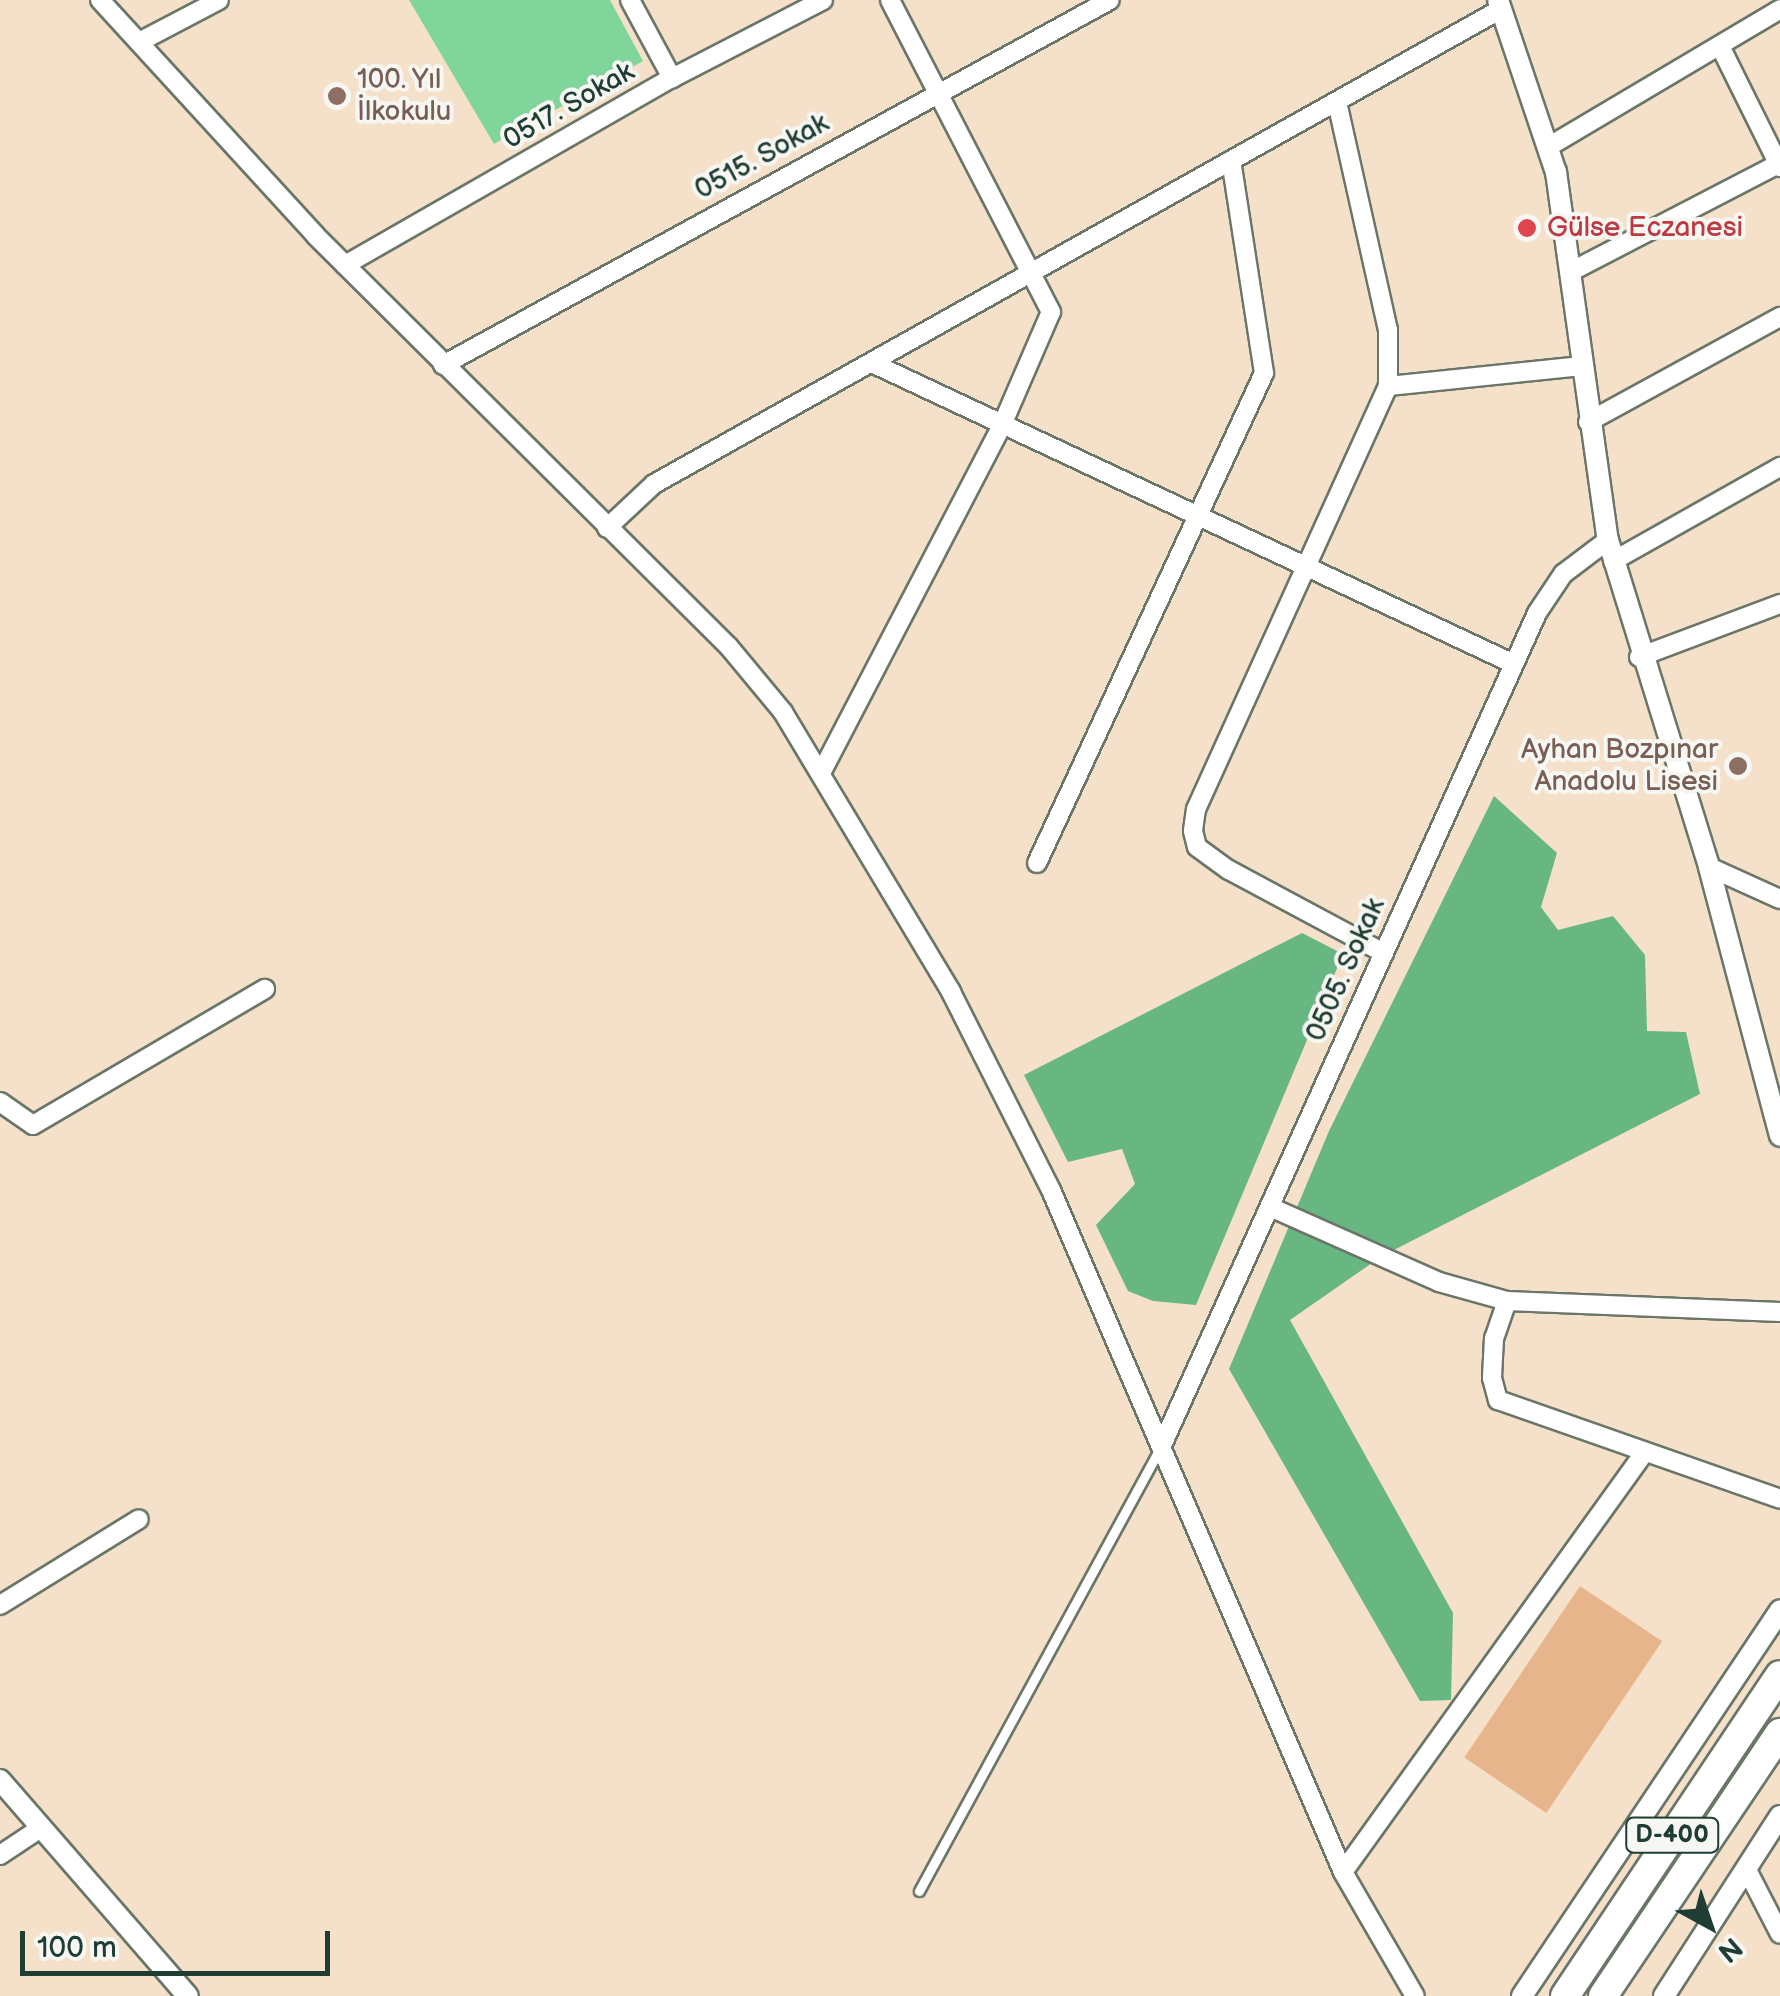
<!DOCTYPE html>
<meta charset="utf-8">
<style>
body{margin:0}
#map{position:relative;width:1780px;height:1996px;overflow:hidden;background:#f5e1c9;font-family:"Balsamiq Sans",sans-serif}
div>[style]{position:absolute}
.green>*{inset:0;background:#80d69a}
.forest>*{inset:0;background:#68b782}
.building>*{inset:0;background:#e7b58c;transform-origin:0 0}
.roads{filter:drop-shadow(2px 0 #6a7668) drop-shadow(-2px 0 #6a7668) drop-shadow(0 2px #6a7668) drop-shadow(0 -2px #6a7668)}
.service>*{height:9px;margin:-4.5px;padding:0 4.5px;transform-origin:4.5px;border-radius:4.5px;background:#fff}
.minor>*{height:18px;margin:-9px;padding:0 9px;transform-origin:9px;border-radius:9px;background:#fff}
.tertiary>*{height:20px;margin:-10px;padding:0 10px;transform-origin:10px;border-radius:10px;background:#fff}
.trunk>*{height:28px;margin:-14px;padding:0 14px;transform-origin:14px;border-radius:14px;background:#fff}
.dots>*{width:28px;height:28px;translate:-50% -50%;box-sizing:border-box;border:5px solid #f6f6f2;border-radius:50%}
span{translate:-50% -50%;white-space:nowrap;text-align:center;line-height:1.15;-webkit-text-stroke:8px #f6f6f2;paint-order:stroke}
.shield-label span{padding:2px 8px;background:#f6f6f2;border:2px solid;border-radius:8px;-webkit-text-stroke-width:0}
.shield-label{font-size:25px;color:#1f3d34;font-weight:700}
.education-label{font-size:28px;color:#785e54}
.left{translate:0 -50%;text-align:left}
.right{translate:-100% -50%;text-align:right}
.street-label{font-size:28px;color:#1f3d34}
.health-label{font-size:28px;color:#be3a42}
.north{position:absolute;left:1660px;top:1876px;width:100px;height:100px;-webkit-text-stroke:8px #f6f6f2;paint-order:stroke;rotate:140deg;font-size:28px;font-weight:700;line-height:40px;text-align:center;color:#1f3d34}
.north::after{content:'';display:block;margin:auto;width:35px;height:45px;background:#1f3d34;clip-path:polygon(50% 0,100% 100%,50% 72%,0 100%)}
.scale{position:absolute;left:20px;top:1931px;width:310px;height:45px;box-sizing:border-box;border:5px solid #1f3d34;border-top:0;padding-left:12px;font-size:30px;line-height:35px;white-space:nowrap;color:#1f3d34;-webkit-text-stroke:8px #f6f6f2;paint-order:stroke}
</style>
<div id="map">
<div class="green">
<i style="clip-path:polygon(409px 0,610px 0,643px 61px,494px 144px)"></i>
</div>
<div class="forest">
<i style="clip-path:polygon(1494px 796px,1557px 853px,1541px 907px,1558px 930px,1613px 916px,1645px 955px,1647px 1031px,1686px 1032px,1700px 1094px,1382px 1256px,1290px 1320px,1453px 1613px,1451px 1700px,1420px 1701px,1229px 1369px,1329px 1131px)"></i>
<i style="clip-path:polygon(1302px 933px,1343px 954px,1196px 1305px,1153px 1301px,1128px 1291px,1096px 1225px,1135px 1184px,1122px 1149px,1068px 1162px,1024px 1075px)"></i>
</div>
<div class="building">
<i style="left:1580px;top:1586px;width:99px;height:207px;rotate:34deg"></i>
</div>
<div class="roads">
<div class="service">
<i style="left:919px;top:1891px;width:502px;rotate:-61.44deg"></i>
</div>
<div class="minor">
<i style="left:100px;top:0;width:319px;rotate:47.5deg"></i>
<i style="left:315px;top:235px;width:584px;rotate:44.86deg"></i>
<i style="left:729px;top:647px;width:85px;rotate:50.3deg"></i>
<i style="left:783px;top:712px;width:327px;rotate:59deg"></i>
<i style="left:951px;top:992px;width:222px;rotate:63.2deg"></i>
<i style="left:1051px;top:1190px;width:742px;rotate:66.82deg"></i>
<i style="left:1343px;top:1872px;width:143px;rotate:59.9deg"></i>
<i style="left:630px;top:0;width:89px;rotate:61.7deg"></i>
<i style="left:141px;top:41px;width:88px;rotate:-27.7deg"></i>
<i style="left:1721px;top:48px;width:133px;rotate:63.6deg"></i>
<i style="left:1337px;top:102px;width:234px;rotate:77.4deg"></i>
<i style="left:1388px;top:330px;width:56px;rotate:90deg"></i>
<i style="left:1388px;top:386px;width:465px;rotate:114.4deg"></i>
<i style="left:1196px;top:809px;width:22px;rotate:98deg"></i>
<i style="left:1193px;top:831px;width:16px;rotate:76deg"></i>
<i style="left:1197px;top:847px;width:39px;rotate:36deg"></i>
<i style="left:1229px;top:870px;width:176px;rotate:28.2deg"></i>
<i style="left:1548px;top:147px;width:270px;rotate:-30.7deg"></i>
<i style="left:345px;top:265px;width:377px;rotate:-29.8deg"></i>
<i style="left:672px;top:78px;width:170px;rotate:-27.3deg"></i>
<i style="left:1572px;top:271px;width:234px;rotate:-27.4deg"></i>
<i style="left:872px;top:363px;width:709px;rotate:25.12deg"></i>
<i style="left:443px;top:365px;width:760px;rotate:-28.69deg"></i>
<i style="left:1388px;top:386px;width:193px;rotate:-5.9deg"></i>
<i style="left:1588px;top:422px;width:219px;rotate:-28.7deg"></i>
<i style="left:607px;top:528px;width:64px;rotate:-43.1deg"></i>
<i style="left:654px;top:484px;width:971px;rotate:-29.28deg"></i>
<i style="left:1613px;top:561px;width:192px;rotate:-29.4deg"></i>
<i style="left:1639px;top:657px;width:151px;rotate:-20.6deg"></i>
<i style="left:821px;top:773px;width:392px;rotate:-62.5deg"></i>
<i style="left:1002px;top:425px;width:123px;rotate:-66.6deg"></i>
<i style="left:1051px;top:312px;width:351px;rotate:-117.3deg"></i>
<i style="left:1037px;top:863px;width:540px;rotate:-65.14deg"></i>
<i style="left:1264px;top:373px;width:215px;rotate:-98.8deg"></i>
<i style="left:1709px;top:867px;width:78px;rotate:24.3deg"></i>
<i style="left:0;top:1102px;width:40px;rotate:34.9deg"></i>
<i style="left:33px;top:1125px;width:269px;rotate:-30.4deg"></i>
<i style="left:1270px;top:1207px;width:185px;rotate:23.9deg"></i>
<i style="left:1439px;top:1282px;width:71px;rotate:15.6deg"></i>
<i style="left:1507px;top:1301px;width:273px;rotate:2.3deg"></i>
<i style="left:1507px;top:1301px;width:39px;rotate:109deg"></i>
<i style="left:1494px;top:1338px;width:40px;rotate:92.9deg"></i>
<i style="left:1492px;top:1378px;width:23px;rotate:75deg"></i>
<i style="left:1498px;top:1400px;width:299px;rotate:19.3deg"></i>
<i style="left:1163px;top:1443px;width:910px;rotate:-65.74deg"></i>
<i style="left:1537px;top:613px;width:47px;rotate:-56.3deg"></i>
<i style="left:1563px;top:574px;width:56px;rotate:-37.1deg"></i>
<i style="left:0;top:1605px;width:163px;rotate:-31.7deg"></i>
<i style="left:0;top:1855px;width:47px;rotate:-33.7deg"></i>
<i style="left:1746px;top:1868px;width:74px;rotate:62.7deg"></i>
<i style="left:1343px;top:1872px;width:516px;rotate:-54.31deg"></i>
</div>
<div class="tertiary">
<i style="left:1498px;top:0;width:182px;rotate:71.4deg"></i>
<i style="left:1556px;top:172px;width:372px;rotate:82deg"></i>
<i style="left:1608px;top:540px;width:342px;rotate:72.8deg"></i>
<i style="left:1709px;top:867px;width:278px;rotate:75.2deg"></i>
<i style="left:0;top:1780px;width:286px;rotate:49deg"></i>
<i style="left:1522px;top:1996px;width:464px;rotate:-56.2deg"></i>
<i style="left:1664px;top:1996px;width:214px;rotate:-57.2deg"></i>
</div>
<div class="trunk">
<i style="left:1565px;top:1996px;width:386px;rotate:-56.2deg"></i>
<i style="left:1603px;top:1996px;width:317px;rotate:-56.1deg"></i>
</div>
</div>
<div class="dots">
<i style="left:337px;top:96px;background:#8d6e63"></i>
<i style="left:1527px;top:228px;background:#e0444e"></i>
<i style="left:1738px;top:766px;background:#8d6e63"></i>
</div>
<div class="shield-label">
<span style="left:1672px;top:1835px">D-400</span>
</div>
<div class="education-label">
<span class="left" style="left:357px;top:96px">100. Yıl<br>İlkokulu</span>
<span class="right" style="left:1718px;top:766px">Ayhan Bozpınar<br>Anadolu Lisesi</span>
</div>
<div class="street-label">
<span style="left:569px;top:106px;rotate:-30deg">0517. Sokak</span>
<span style="left:762px;top:157px;rotate:-29deg">0515. Sokak</span>
<span style="left:1346px;top:970px;rotate:-66deg">0505. Sokak</span>
</div>
<div class="health-label">
<span class="left" style="left:1547px;top:228px">Gülse Eczanesi</span>
</div>
<div class="north">N</div>
<div class="scale">100 m</div>
</div>
